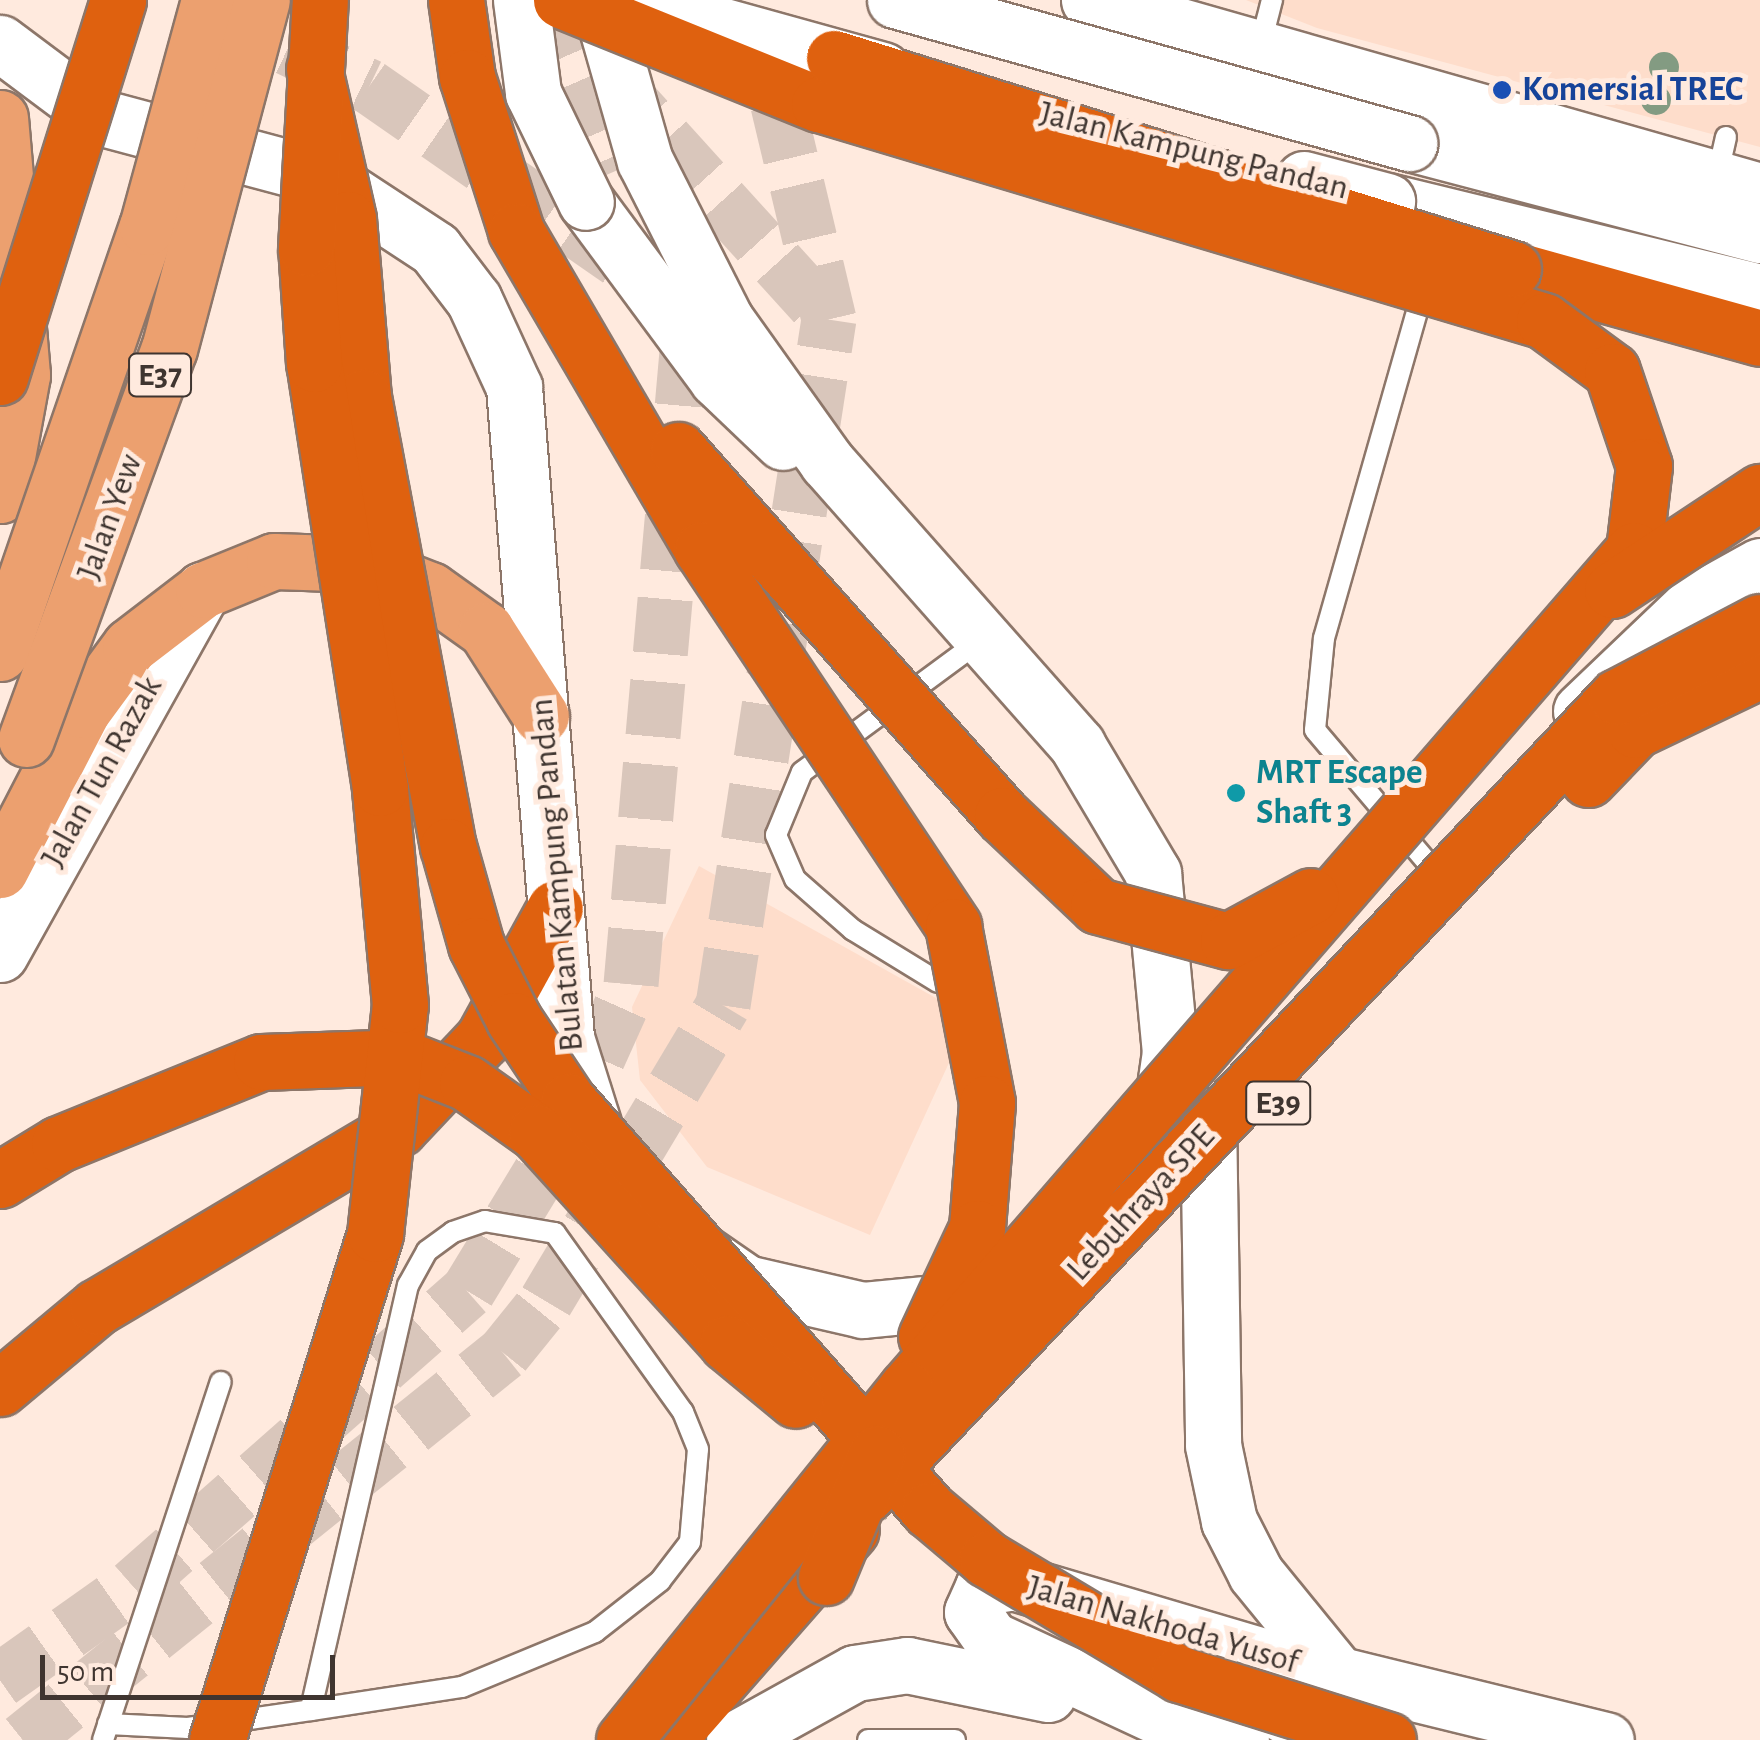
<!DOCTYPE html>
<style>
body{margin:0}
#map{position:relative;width:1760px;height:1740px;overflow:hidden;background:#ffeade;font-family:"Alegreya Sans",sans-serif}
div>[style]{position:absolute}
.built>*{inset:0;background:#feddcb}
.highway-tunnel>*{height:55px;margin-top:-27.5px;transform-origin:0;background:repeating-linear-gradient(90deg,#d9c6bb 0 55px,transparent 0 83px)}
.roads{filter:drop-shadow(2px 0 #8d7669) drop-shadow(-2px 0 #8d7669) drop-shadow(0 2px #8d7669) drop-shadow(0 -2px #8d7669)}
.lane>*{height:20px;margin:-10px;padding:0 10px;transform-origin:10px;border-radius:10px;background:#fff}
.secondary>*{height:55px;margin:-27.5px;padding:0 27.5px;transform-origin:27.5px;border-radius:27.5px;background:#fff}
.primary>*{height:55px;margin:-27.5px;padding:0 27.5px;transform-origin:27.5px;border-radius:27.5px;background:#eca06f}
.highway>*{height:55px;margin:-27.5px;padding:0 27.5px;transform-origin:27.5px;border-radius:27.5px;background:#df610f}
.bridges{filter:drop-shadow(2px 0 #8d7669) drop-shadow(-2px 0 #8d7669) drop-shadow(0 2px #8d7669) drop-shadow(0 -2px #8d7669)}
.secondary-bridge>*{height:55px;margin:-27.5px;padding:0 27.5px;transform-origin:27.5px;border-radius:27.5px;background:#fff}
.primary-bridge>*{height:55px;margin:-27.5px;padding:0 27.5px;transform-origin:27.5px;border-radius:27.5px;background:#eca06f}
.highway-bridge>*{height:55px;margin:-27.5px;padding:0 27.5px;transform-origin:27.5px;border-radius:27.5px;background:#df610f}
.trees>*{width:30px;height:30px;margin:-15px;border-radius:50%;background:#839b82}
.dots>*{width:28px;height:28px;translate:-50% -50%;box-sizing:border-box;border:5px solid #ffeade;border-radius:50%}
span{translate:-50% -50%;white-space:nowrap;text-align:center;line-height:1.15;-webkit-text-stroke:10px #ffeade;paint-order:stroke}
.shield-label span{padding:2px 8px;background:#ffeade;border:2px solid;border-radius:8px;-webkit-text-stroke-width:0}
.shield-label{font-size:32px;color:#3f3530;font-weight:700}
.transit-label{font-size:35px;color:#164399;font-weight:700}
.left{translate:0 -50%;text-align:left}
.street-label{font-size:35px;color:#3f3530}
.culture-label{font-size:35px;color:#0d838f;font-weight:700}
.scale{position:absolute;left:40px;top:1655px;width:295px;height:45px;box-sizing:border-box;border:5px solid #3f3530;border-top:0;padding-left:12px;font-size:30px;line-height:35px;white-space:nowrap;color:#3f3530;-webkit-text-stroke:8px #ffeade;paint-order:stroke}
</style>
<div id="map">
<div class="built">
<i style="clip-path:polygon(1246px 0,1760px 0,1760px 147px,1317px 28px)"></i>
<i style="clip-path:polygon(699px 866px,970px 1017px,870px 1235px,707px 1167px,640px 1080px,632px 1007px)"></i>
</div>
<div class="highway-tunnel">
<i style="left:556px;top:0;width:180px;rotate:66.4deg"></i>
<i style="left:213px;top:12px;width:173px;rotate:25.4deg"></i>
<i style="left:369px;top:86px;width:317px;rotate:34.8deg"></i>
<i style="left:610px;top:78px;width:319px;rotate:47.8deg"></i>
<i style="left:0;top:1680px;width:163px;rotate:-35.3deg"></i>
<i style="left:133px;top:1586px;width:446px;rotate:-41.4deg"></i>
<i style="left:468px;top:1291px;width:185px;rotate:-58.7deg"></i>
<i style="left:564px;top:1133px;width:163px;rotate:-65.8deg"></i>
<i style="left:631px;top:984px;width:680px;rotate:-84.94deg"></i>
<i style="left:23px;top:1740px;width:617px;rotate:-38.82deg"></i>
<i style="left:504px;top:1353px;width:67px;rotate:-51.1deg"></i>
<i style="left:546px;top:1301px;width:345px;rotate:-59.1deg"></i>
<i style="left:723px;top:1005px;width:694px;rotate:-81.22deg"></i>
<i style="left:829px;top:319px;width:328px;rotate:-103.4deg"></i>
</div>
<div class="roads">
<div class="lane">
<i style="left:1260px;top:47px;width:49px;rotate:-75.7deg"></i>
<i style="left:1717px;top:177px;width:41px;rotate:-77.3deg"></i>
<i style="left:1424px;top:287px;width:365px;rotate:105.9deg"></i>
<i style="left:1324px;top:638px;width:92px;rotate:95.6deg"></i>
<i style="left:1315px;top:730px;width:182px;rotate:49.7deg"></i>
<i style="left:938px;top:982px;width:100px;rotate:-148.5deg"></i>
<i style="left:853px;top:930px;width:77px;rotate:-138.7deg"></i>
<i style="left:795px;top:879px;width:48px;rotate:-113.4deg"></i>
<i style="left:776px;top:835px;width:68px;rotate:-67.6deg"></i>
<i style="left:802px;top:772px;width:222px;rotate:-36.4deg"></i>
<i style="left:1263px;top:1723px;width:34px;rotate:30deg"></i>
<i style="left:108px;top:1724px;width:80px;rotate:2.9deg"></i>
<i style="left:188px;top:1728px;width:124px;rotate:-8.3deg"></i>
<i style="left:311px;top:1710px;width:153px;rotate:-8.7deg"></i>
<i style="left:462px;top:1687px;width:144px;rotate:-22.5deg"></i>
<i style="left:595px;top:1632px;width:83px;rotate:-38.1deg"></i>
<i style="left:660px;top:1581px;width:49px;rotate:-52.4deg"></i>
<i style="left:690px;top:1542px;width:93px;rotate:-85.1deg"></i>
<i style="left:698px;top:1449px;width:40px;rotate:-112deg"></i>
<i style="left:683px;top:1412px;width:220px;rotate:-125.6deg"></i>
<i style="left:555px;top:1233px;width:71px;rotate:-170.3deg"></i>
<i style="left:485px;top:1221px;width:34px;rotate:161deg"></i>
<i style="left:453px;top:1232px;width:32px;rotate:144deg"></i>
<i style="left:427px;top:1251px;width:39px;rotate:119deg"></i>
<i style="left:408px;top:1285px;width:436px;rotate:102.9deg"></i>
<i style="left:103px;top:1740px;width:377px;rotate:-71.8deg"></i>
<i style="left:868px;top:1740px;width:87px"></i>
</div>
<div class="secondary">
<i style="left:599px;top:0;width:167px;rotate:74.1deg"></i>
<i style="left:645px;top:161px;width:177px;rotate:63.1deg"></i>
<i style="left:725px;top:319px;width:176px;rotate:54.5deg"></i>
<i style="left:827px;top:462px;width:378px;rotate:48.5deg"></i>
<i style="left:1077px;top:745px;width:149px;rotate:59.3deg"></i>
<i style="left:1153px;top:873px;width:180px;rotate:84.6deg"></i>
<i style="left:1170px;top:1052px;width:76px;rotate:98.3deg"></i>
<i style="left:1159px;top:1127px;width:110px;rotate:116.6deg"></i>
<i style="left:1089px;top:0;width:698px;rotate:15.89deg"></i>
<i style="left:0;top:43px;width:124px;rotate:36.8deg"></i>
<i style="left:99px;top:117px;width:236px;rotate:15deg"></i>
<i style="left:327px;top:178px;width:129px;rotate:33.3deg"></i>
<i style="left:435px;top:249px;width:64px;rotate:52.6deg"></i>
<i style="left:474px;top:300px;width:96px;rotate:65.3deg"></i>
<i style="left:514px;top:387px;width:653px;rotate:85.43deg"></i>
<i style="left:566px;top:1038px;width:93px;rotate:72.5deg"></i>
<i style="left:1409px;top:143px;width:363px;rotate:14.7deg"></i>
<i style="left:1387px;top:201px;width:384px;rotate:13.7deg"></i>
<i style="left:586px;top:202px;width:220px;rotate:53.5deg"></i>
<i style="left:717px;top:379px;width:91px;rotate:43.7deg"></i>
<i style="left:1581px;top:711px;width:158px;rotate:-43.7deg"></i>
<i style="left:1695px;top:602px;width:74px;rotate:-29deg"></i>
<i style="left:0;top:954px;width:417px;rotate:-60.9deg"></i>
<i style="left:1208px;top:1116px;width:329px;rotate:89.1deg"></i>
<i style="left:1213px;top:1445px;width:78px;rotate:78.1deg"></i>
<i style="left:1229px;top:1521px;width:59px;rotate:63deg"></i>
<i style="left:1256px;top:1574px;width:127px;rotate:50.8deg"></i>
<i style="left:704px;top:1254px;width:51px;rotate:34.6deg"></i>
<i style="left:746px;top:1283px;width:120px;rotate:13deg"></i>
<i style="left:863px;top:1310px;width:123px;rotate:-5.6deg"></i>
<i style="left:734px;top:1740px;width:138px;rotate:-29deg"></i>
<i style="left:855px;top:1673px;width:53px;rotate:-8.7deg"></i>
<i style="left:907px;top:1665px;width:144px;rotate:11.6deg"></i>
<i style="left:1241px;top:1740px;width:75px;rotate:-165.4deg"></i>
<i style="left:1168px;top:1721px;width:195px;rotate:-155.1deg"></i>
<i style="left:991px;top:1639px;width:33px;rotate:-125deg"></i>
<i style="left:972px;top:1612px;width:27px;rotate:-66deg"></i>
<i style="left:983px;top:1587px;width:30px;rotate:-9deg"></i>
<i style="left:1013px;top:1582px;width:261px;rotate:16.5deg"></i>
<i style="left:1263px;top:1656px;width:353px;rotate:13.8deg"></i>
</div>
<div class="primary">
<i style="left:0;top:118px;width:258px;rotate:85.1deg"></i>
<i style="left:22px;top:375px;width:122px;rotate:100.4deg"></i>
<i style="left:0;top:870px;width:180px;rotate:-62.6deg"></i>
<i style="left:83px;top:710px;width:79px;rotate:-53.7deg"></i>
<i style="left:130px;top:646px;width:92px;rotate:-37.5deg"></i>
<i style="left:203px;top:590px;width:77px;rotate:-22.2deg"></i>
<i style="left:274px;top:561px;width:89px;rotate:1.9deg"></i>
<i style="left:363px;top:564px;width:72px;rotate:21.2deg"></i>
<i style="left:430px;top:590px;width:69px;rotate:35.5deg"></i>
<i style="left:486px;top:630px;width:102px;rotate:57.4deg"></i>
</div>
<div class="highway">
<i style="left:1513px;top:269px;width:256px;rotate:15.6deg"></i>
<i style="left:0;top:1388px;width:126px;rotate:-39.9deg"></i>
<i style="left:97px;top:1307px;width:351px;rotate:-30.7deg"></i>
<i style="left:399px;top:1128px;width:122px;rotate:-46.7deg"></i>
<i style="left:483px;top:1039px;width:149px;rotate:-61.2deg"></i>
<i style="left:667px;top:1740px;width:279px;rotate:-48.8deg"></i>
</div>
</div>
<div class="bridges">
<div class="secondary-bridge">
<i style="left:521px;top:0;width:94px;rotate:82.6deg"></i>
<i style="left:533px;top:93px;width:121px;rotate:64.1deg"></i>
<i style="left:630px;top:0;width:262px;rotate:15.5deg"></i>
<i style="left:895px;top:0;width:534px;rotate:15.55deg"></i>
<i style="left:1304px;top:179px;width:86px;rotate:14.8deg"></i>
</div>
<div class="primary-bridge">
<i style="left:0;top:653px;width:451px;rotate:-71deg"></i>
<i style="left:147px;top:227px;width:235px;rotate:-74.7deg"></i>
<i style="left:26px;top:739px;width:415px;rotate:-69.9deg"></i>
<i style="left:169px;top:349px;width:361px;rotate:-75.1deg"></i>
</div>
<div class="highway-bridge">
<i style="left:456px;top:0;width:78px;rotate:81.9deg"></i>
<i style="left:467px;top:77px;width:162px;rotate:72.3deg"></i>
<i style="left:516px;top:231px;width:368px;rotate:59.7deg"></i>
<i style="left:702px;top:549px;width:453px;rotate:56.3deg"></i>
<i style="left:953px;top:926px;width:180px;rotate:79.1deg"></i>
<i style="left:987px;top:1103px;width:125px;rotate:94.6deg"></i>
<i style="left:977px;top:1228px;width:120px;rotate:115.1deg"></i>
<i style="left:561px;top:0;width:278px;rotate:22deg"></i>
<i style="left:819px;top:104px;width:757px;rotate:16.66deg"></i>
<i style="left:1544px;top:321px;width:84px;rotate:36.3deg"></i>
<i style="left:1612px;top:371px;width:100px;rotate:71.4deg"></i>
<i style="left:1644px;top:466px;width:85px;rotate:96.8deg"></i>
<i style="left:1634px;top:550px;width:1111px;rotate:130.95deg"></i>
<i style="left:906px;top:1389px;width:450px;rotate:128.8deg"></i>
<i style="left:834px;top:58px;width:711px;rotate:17.26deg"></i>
<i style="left:314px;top:69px;width:154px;rotate:77.2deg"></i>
<i style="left:348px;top:219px;width:179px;rotate:85.2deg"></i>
<i style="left:363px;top:397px;width:457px;rotate:79.3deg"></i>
<i style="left:448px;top:846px;width:103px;rotate:74.2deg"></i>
<i style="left:476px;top:945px;width:84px;rotate:63.1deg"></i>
<i style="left:514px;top:1020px;width:97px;rotate:56.3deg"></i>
<i style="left:568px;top:1101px;width:546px;rotate:48.57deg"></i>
<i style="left:929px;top:1510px;width:76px;rotate:40.2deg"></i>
<i style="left:987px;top:1559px;width:224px;rotate:30.9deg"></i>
<i style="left:1179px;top:1674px;width:219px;rotate:17.5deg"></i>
<i style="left:0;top:377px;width:395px;rotate:-72.6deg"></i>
<i style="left:678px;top:450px;width:488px;rotate:48.4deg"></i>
<i style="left:1002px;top:815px;width:132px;rotate:43.5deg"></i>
<i style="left:1098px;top:906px;width:135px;rotate:15.1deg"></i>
<i style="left:1228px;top:941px;width:94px;rotate:-28.5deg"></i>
<i style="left:1612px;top:590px;width:178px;rotate:-33.5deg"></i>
<i style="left:1588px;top:779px;width:68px;rotate:-46.2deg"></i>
<i style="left:1635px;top:730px;width:139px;rotate:-25.6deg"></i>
<i style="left:0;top:1180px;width:69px;rotate:-31.4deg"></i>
<i style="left:59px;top:1144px;width:218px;rotate:-22.1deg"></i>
<i style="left:261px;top:1062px;width:140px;rotate:-2deg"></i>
<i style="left:401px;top:1057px;width:71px;rotate:21.5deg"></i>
<i style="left:467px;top:1083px;width:85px;rotate:35.4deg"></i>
<i style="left:536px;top:1132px;width:285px;rotate:47.8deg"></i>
<i style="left:727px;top:1343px;width:89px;rotate:39.6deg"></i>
<i style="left:867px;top:1494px;width:1094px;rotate:-46.74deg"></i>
<i style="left:1617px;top:697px;width:161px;rotate:-27.7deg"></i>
<i style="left:826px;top:1577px;width:134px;rotate:-67.6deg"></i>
<i style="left:217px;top:1740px;width:530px;rotate:-72.66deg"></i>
<i style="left:375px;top:1234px;width:230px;rotate:-83.8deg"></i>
<i style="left:400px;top:1005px;width:218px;rotate:-95.3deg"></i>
<i style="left:380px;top:788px;width:429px;rotate:-98.8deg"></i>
<i style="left:314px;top:364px;width:116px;rotate:-93.9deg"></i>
<i style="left:306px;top:248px;width:248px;rotate:-86.8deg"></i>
</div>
</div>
<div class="trees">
<i style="left:1664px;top:67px"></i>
<i style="left:1656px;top:100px"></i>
</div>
<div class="dots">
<i style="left:1502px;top:90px;background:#1a4fb4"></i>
<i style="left:1236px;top:793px;background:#0f9aa8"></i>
</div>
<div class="shield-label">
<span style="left:160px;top:375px">E37</span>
<span style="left:1278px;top:1103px">E39</span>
</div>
<div class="transit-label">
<span class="left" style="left:1522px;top:90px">Komersial TREC</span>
</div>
<div class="street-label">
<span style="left:1194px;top:151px;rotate:14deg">Jalan Kampung Pandan</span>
<span style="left:110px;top:517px;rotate:-70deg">Jalan Yew</span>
<span style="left:102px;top:772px;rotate:-61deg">Jalan Tun Razak</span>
<span style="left:557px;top:875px;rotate:-95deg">Bulatan Kampung Pandan</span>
<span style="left:1141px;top:1203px;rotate:-47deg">Lebuhraya SPE</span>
<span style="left:1163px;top:1625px;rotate:16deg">Jalan Nakhoda Yusof</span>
</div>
<div class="culture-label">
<span class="left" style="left:1256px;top:793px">MRT Escape<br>Shaft 3</span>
</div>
<div class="scale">50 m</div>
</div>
